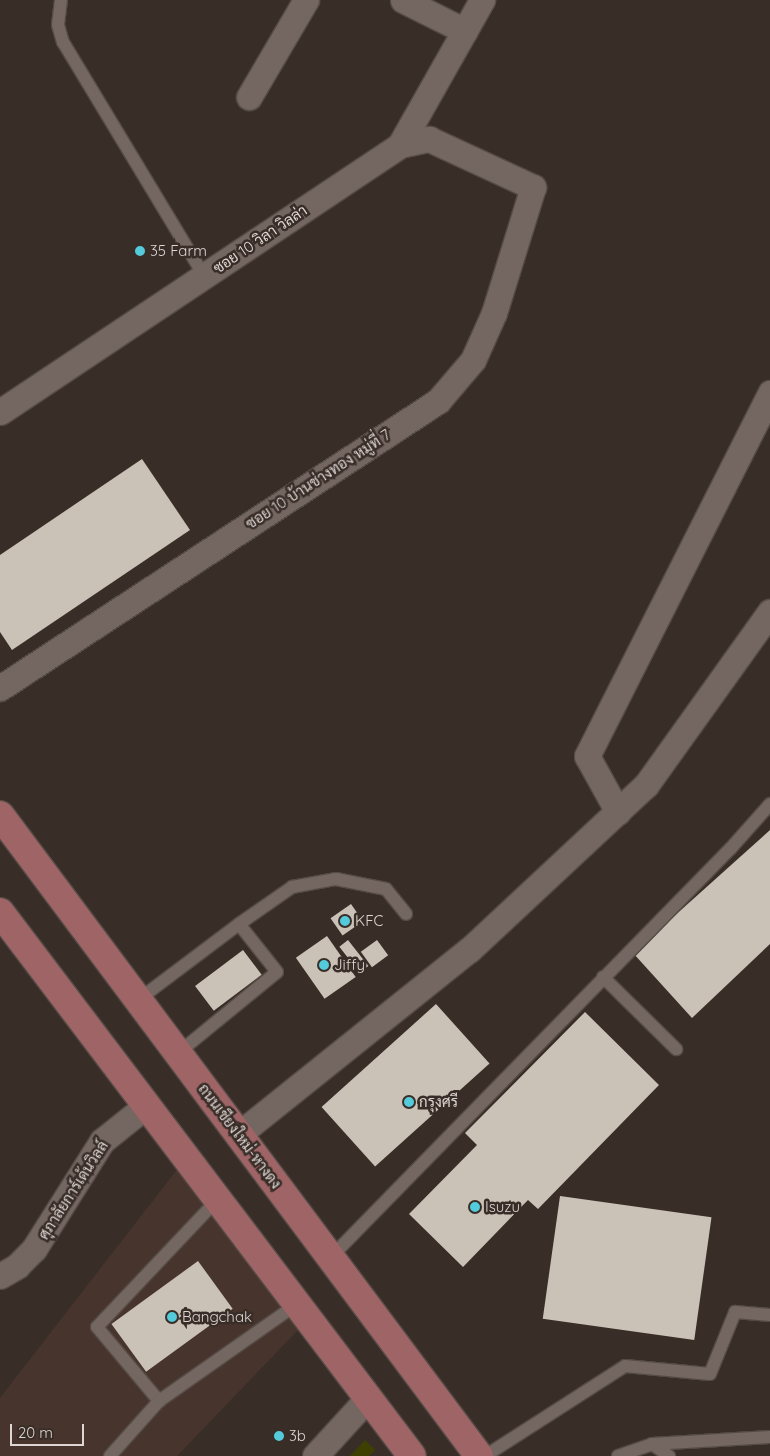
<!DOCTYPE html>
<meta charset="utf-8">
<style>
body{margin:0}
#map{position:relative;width:770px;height:1456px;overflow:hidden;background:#392d28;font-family:Quicksand,Sarabun,sans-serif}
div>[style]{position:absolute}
.built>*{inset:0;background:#47352d}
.green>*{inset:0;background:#3e4002}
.building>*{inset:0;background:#cac2b6;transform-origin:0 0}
.roads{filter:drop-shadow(1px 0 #554b46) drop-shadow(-1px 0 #554b46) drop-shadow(0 1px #554b46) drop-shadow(0 -1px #554b46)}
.lane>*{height:12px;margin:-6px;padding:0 6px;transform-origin:6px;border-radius:6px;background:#746660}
.street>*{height:25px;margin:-12.5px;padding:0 12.5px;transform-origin:12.5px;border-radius:12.5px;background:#746660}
.primary>*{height:28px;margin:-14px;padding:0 14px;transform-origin:14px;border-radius:14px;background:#9e6466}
.dots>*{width:14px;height:14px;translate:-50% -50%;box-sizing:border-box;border:2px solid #392d28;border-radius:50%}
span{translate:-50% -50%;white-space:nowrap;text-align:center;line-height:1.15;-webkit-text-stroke:5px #392d28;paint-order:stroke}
.street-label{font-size:15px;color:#ddd6d2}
.poi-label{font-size:15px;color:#ddd6d2}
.left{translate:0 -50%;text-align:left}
.scale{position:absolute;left:10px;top:1424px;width:74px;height:22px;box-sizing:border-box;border:2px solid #ddd6d2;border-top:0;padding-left:6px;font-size:15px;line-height:18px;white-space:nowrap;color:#ddd6d2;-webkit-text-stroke:4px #392d28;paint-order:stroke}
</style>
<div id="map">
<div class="built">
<i style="clip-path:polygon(179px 1167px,300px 1328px,177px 1456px,0 1456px,0 1398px)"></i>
</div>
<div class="green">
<i style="clip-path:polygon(365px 1440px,375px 1450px,369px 1456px,350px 1456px)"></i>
</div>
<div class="building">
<i style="clip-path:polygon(142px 459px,190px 530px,12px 650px,0 632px,0 555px)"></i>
<i style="clip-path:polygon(770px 830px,770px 944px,692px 1018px,633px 953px)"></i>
<i style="left:351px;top:904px;width:21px;height:25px;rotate:55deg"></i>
<i style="left:327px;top:936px;width:50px;height:38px;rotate:55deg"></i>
<i style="left:348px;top:940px;width:33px;height:11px;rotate:52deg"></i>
<i style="left:377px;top:940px;width:19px;height:20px;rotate:54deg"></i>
<i style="left:243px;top:950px;width:31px;height:60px;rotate:53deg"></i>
<i style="left:436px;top:1004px;width:80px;height:154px;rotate:48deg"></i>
<i style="clip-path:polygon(585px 1012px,659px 1085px,538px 1209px,528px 1200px,463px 1267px,409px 1214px,477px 1145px,465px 1133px)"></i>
<i style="left:560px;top:1196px;width:153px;height:124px;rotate:8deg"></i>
<i style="left:198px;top:1261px;width:59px;height:107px;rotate:54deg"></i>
</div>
<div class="roads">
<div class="lane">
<i style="left:61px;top:0;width:25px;rotate:97deg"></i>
<i style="left:58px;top:25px;width:18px;rotate:74deg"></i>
<i style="left:63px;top:42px;width:273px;rotate:58.9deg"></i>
<i style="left:239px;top:924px;width:65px;rotate:-34.9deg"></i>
<i style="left:292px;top:887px;width:45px;rotate:-10.3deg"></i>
<i style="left:336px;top:879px;width:51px;rotate:11.3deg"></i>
<i style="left:386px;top:889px;width:32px;rotate:51deg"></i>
<i style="left:603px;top:977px;width:103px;rotate:44.6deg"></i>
<i style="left:138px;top:1000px;width:126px;rotate:-37deg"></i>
<i style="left:239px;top:924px;width:61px;rotate:51.6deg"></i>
<i style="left:277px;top:972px;width:128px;rotate:140.7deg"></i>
<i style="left:218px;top:1199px;width:176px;rotate:133.4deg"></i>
<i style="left:97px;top:1327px;width:97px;rotate:50deg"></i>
<i style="left:159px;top:1401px;width:169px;rotate:-35.1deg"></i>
<i style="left:331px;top:1257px;width:572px;rotate:-45.64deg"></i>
<i style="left:731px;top:848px;width:59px;rotate:-48.4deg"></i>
<i style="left:652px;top:1444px;width:21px;rotate:35deg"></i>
<i style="left:110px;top:1456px;width:74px;rotate:-48.3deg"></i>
<i style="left:485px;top:1456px;width:166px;rotate:-32.7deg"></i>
<i style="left:625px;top:1366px;width:85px;rotate:5.4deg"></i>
<i style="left:710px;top:1374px;width:67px;rotate:-68deg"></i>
<i style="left:735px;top:1312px;width:35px;rotate:5deg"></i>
<i style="left:618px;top:1456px;width:36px;rotate:-19deg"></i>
<i style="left:652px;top:1444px;width:118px;rotate:-3.4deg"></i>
</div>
<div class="street">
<i style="left:403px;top:0;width:69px;rotate:26.6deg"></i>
<i style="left:249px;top:97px;width:113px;rotate:-59.6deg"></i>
<i style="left:400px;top:145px;width:167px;rotate:-60.5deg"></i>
<i style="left:0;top:412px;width:481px;rotate:-33.7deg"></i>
<i style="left:400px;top:145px;width:30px;rotate:-12deg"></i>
<i style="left:429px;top:139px;width:115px;rotate:24.8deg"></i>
<i style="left:533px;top:187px;width:132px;rotate:107.2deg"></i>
<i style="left:494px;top:313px;width:51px;rotate:114.1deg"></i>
<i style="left:473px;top:360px;width:54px;rotate:130.5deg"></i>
<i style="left:438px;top:401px;width:524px;rotate:146.77deg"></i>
<i style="left:618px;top:812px;width:64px;rotate:-119deg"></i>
<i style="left:587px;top:756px;width:407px;rotate:-63.2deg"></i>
<i style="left:239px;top:1134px;width:295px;rotate:-38.7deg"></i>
<i style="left:469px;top:950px;width:242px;rotate:-43deg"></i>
<i style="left:646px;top:785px;width:213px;rotate:-54.4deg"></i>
<i style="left:0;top:1276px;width:20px;rotate:-30deg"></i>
<i style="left:17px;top:1266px;width:24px;rotate:-45deg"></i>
<i style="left:34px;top:1249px;width:128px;rotate:-57.8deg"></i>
<i style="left:102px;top:1141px;width:58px;rotate:-38.7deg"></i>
<i style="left:315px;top:1456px;width:79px;rotate:-47.6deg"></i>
</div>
<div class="primary">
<i style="left:0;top:815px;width:800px;rotate:53.23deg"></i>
<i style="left:0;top:912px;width:682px;rotate:52.86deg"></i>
</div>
</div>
<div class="dots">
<i style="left:140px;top:251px;background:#53cbdb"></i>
<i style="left:345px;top:921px;background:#53cbdb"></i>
<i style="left:324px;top:965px;background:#53cbdb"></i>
<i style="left:409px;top:1102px;background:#53cbdb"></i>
<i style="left:475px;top:1207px;background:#53cbdb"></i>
<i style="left:172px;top:1317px;background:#53cbdb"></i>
<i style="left:279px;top:1436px;background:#53cbdb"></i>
</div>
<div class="street-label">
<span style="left:260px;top:239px;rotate:-34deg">ซอย 10 วิลา วิลล่า</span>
<span style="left:318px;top:479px;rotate:-33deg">ซอย 10 บ้านช่างทอง หมู่ที่ 7</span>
<span style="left:240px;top:1136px;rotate:53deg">ถนนเชียงใหม่-หางดง</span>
<span style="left:73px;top:1190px;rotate:-57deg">ศุภาลัยการ์เด้นวิลล์</span>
</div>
<div class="poi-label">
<span class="left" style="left:150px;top:251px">35 Farm</span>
<span class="left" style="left:355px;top:921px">KFC</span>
<span class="left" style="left:334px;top:965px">Jiffy</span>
<span class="left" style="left:419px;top:1102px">กรุงศรี</span>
<span class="left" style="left:485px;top:1207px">Isuzu</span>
<span class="left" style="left:182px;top:1317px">Bangchak</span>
<span class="left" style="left:289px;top:1436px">3b</span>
</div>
<div class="scale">20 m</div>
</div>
